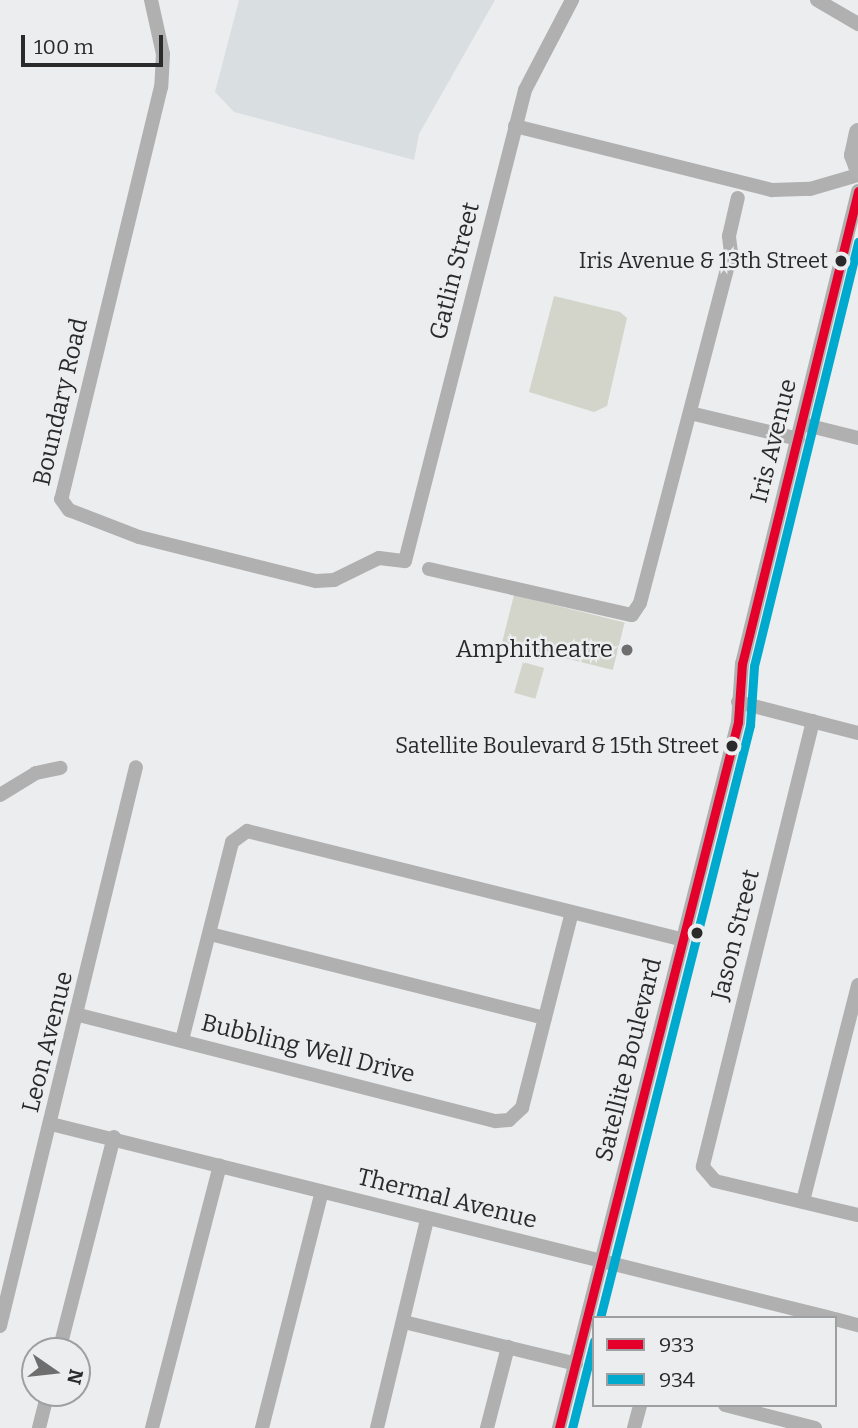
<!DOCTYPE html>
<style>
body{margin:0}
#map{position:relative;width:858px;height:1428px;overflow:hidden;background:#ecedee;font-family:Bitter,serif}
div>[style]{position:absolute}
.built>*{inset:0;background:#d9dee1}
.green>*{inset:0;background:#d3d5ca;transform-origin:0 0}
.minor>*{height:14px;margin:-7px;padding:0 7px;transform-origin:7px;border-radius:7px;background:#b0b0b0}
.major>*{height:18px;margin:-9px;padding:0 9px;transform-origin:9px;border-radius:9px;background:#b2b2b2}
.bus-1>*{height:9px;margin:-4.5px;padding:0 4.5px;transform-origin:4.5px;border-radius:4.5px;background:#e4002b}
.bus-2>*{height:9px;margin:-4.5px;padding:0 4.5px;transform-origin:4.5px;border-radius:4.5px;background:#00a9ce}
.dots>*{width:19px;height:19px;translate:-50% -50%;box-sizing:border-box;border:4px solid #ebedef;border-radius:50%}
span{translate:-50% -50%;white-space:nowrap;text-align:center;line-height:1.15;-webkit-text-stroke:5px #ebedef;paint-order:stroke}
.bus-label{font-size:22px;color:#2a2a2b}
.right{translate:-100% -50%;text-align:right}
.street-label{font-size:24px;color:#2a2a2b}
.poi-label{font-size:24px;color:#2a2a2b}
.legend{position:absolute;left:592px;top:1316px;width:245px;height:91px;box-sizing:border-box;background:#ebedef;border:2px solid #9e9fa1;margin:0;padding:9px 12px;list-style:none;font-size:21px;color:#2a2a2b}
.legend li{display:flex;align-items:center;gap:14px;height:35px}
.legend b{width:35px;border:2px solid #9e9fa1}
.north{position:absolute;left:21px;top:1337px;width:70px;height:70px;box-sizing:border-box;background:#ebedef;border:2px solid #9e9fa1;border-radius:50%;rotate:104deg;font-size:19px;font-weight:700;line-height:28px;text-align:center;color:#2a2a2b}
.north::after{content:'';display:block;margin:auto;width:24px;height:32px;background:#6e6e6f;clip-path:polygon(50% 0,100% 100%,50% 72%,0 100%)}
.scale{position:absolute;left:21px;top:35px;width:142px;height:32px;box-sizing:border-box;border:4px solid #2a2a2b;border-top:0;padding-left:9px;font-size:21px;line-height:24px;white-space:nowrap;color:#2a2a2b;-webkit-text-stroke:5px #ebedef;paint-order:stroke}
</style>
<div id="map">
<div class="built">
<i style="clip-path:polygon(239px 0,495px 0,419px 134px,414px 160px,234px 112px,215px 92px)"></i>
</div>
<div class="green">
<i style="clip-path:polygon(554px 296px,620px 312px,627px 318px,607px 406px,594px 412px,529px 392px)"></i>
<i style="left:514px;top:595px;width:114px;height:49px;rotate:14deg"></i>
<i style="left:523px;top:662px;width:22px;height:32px;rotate:16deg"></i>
</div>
<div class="minor">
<i style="left:151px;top:0;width:55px;rotate:77.5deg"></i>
<i style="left:163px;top:54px;width:33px;rotate:93deg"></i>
<i style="left:161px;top:87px;width:424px;rotate:103.6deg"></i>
<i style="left:61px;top:499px;width:14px;rotate:54deg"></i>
<i style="left:69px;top:510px;width:75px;rotate:21.1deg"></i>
<i style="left:139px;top:537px;width:182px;rotate:14deg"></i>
<i style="left:316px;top:581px;width:18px;rotate:-3deg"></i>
<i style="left:334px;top:580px;width:50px;rotate:-26.1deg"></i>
<i style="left:379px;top:558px;width:26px;rotate:7deg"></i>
<i style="left:405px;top:561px;width:486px;rotate:-75.7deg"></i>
<i style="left:525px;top:90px;width:102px;rotate:-62.4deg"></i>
<i style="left:817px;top:0;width:48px;rotate:30.3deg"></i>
<i style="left:515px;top:126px;width:265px;rotate:14deg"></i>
<i style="left:772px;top:190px;width:38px;rotate:-2deg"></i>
<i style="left:810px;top:189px;width:50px;rotate:-16.3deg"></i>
<i style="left:690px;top:413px;width:111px;rotate:13.5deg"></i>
<i style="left:802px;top:424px;width:58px;rotate:14deg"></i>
<i style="left:429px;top:569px;width:208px;rotate:12.8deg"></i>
<i style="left:632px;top:615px;width:14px;rotate:-56deg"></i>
<i style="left:640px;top:603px;width:362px;rotate:-75.4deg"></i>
<i style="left:731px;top:253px;width:17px;rotate:-97deg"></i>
<i style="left:729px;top:236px;width:39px;rotate:-77deg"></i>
<i style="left:738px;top:702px;width:124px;rotate:14.5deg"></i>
<i style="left:813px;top:721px;width:459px;rotate:103.9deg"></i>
<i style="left:703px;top:1167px;width:18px;rotate:49deg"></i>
<i style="left:715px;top:1181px;width:147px;rotate:13.4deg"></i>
<i style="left:0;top:795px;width:42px;rotate:-31.4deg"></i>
<i style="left:36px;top:773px;width:25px;rotate:-12deg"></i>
<i style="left:210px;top:934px;width:345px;rotate:14.1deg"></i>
<i style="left:79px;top:1015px;width:430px;rotate:14.3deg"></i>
<i style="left:496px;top:1121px;width:13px;rotate:-4deg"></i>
<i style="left:509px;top:1120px;width:18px;rotate:-43deg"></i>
<i style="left:522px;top:1108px;width:202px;rotate:-75.7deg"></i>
<i style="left:182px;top:1040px;width:204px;rotate:-75.8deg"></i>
<i style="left:232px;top:842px;width:19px;rotate:-36deg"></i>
<i style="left:247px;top:831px;width:449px;rotate:14deg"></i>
<i style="left:51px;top:1124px;width:804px;rotate:13.97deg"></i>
<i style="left:803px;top:1201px;width:223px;rotate:-75.7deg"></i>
<i style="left:835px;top:1319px;width:24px;rotate:15deg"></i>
<i style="left:404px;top:1322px;width:177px;rotate:13.7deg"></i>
<i style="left:0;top:1326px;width:575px;rotate:-76.33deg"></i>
<i style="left:59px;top:1351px;width:221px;rotate:-75.6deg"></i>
<i style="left:725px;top:1405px;width:93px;rotate:14.3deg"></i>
<i style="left:39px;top:1428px;width:36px;rotate:-76deg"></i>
<i style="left:152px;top:1428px;width:271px;rotate:-75.5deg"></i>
<i style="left:262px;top:1428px;width:244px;rotate:-75.8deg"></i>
<i style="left:377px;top:1428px;width:214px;rotate:-76.5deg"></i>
<i style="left:487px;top:1428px;width:84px;rotate:-75.5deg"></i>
<i style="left:559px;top:1428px;width:728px;rotate:-75.77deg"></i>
<i style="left:738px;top:722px;width:58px;rotate:-86.1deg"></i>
<i style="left:742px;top:664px;width:487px;rotate:-76.2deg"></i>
<i style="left:634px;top:1428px;width:24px;rotate:-75deg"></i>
</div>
<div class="major">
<i style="left:858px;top:132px;width:24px;rotate:102deg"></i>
<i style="left:853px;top:155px;width:15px;rotate:70deg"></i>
</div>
<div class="bus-1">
<i style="left:559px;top:1428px;width:728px;rotate:-75.77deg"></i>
<i style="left:738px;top:722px;width:58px;rotate:-86.1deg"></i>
<i style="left:742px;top:664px;width:487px;rotate:-76.2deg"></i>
</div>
<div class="bus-2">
<i style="left:600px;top:1318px;width:612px;rotate:-75.8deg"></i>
<i style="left:750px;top:725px;width:59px;rotate:-86.1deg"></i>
<i style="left:754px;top:666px;width:437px;rotate:-76.2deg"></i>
<i style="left:572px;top:1428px;width:90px;rotate:-75.8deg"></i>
</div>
<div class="dots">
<i style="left:841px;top:261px;background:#2a2a2b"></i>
<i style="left:627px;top:650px;background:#6e6e6f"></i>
<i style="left:732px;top:746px;background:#2a2a2b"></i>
<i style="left:697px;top:933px;background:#2a2a2b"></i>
</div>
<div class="bus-label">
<span class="right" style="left:828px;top:261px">Iris Avenue &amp; 13th Street</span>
<span class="right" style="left:719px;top:746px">Satellite Boulevard &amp; 15th Street</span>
</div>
<div class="street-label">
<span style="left:455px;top:271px;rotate:-76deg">Gatlin Street</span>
<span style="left:61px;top:402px;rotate:-77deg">Boundary Road</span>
<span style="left:774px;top:441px;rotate:-76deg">Iris Avenue</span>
<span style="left:736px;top:935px;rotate:-76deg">Jason Street</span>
<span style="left:48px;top:1042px;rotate:-76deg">Leon Avenue</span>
<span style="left:308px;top:1049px;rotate:14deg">Bubbling Well Drive</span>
<span style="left:629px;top:1060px;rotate:-76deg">Satellite Boulevard</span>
<span style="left:447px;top:1199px;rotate:14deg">Thermal Avenue</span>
</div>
<div class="poi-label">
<span class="right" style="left:613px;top:650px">Amphitheatre</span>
</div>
<ul class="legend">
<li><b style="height:9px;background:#e4002b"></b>933</li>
<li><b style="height:9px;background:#00a9ce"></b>934</li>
</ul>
<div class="north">N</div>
<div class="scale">100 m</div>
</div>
